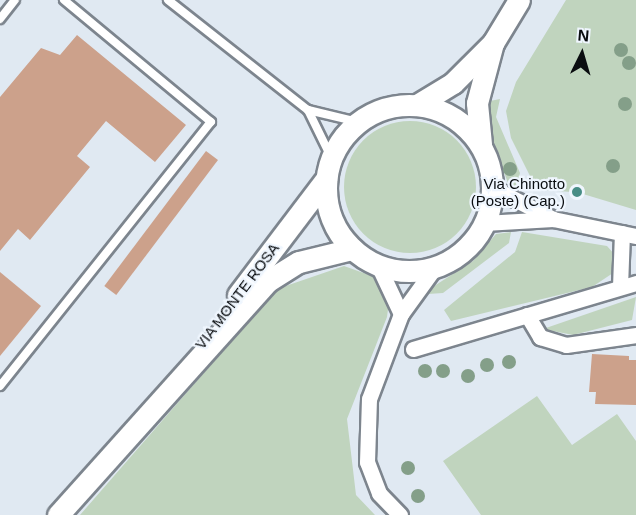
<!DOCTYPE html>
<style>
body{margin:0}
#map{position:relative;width:636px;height:515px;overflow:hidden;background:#e0e9f2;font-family:Helvetica,sans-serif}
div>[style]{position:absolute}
.green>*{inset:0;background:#c0d4be}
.round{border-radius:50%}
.building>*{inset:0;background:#cca18b;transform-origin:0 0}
.roads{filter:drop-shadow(2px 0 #7d858e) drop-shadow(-2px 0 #7d858e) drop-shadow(0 2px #7d858e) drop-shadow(0 -2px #7d858e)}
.service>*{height:8px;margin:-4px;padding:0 4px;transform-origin:4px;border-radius:4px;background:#fff}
.minor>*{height:15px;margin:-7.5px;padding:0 7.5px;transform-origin:7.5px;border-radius:7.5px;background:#fff}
.secondary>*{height:21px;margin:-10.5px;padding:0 10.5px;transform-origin:10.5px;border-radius:10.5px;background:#fff}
.secondary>.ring{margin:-10.5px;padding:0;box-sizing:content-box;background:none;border:21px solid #fff;border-radius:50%}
.trees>*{width:14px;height:14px;margin:-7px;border-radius:50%;background:#849f89}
.dots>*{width:16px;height:16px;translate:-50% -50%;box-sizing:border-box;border:3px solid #eff6fe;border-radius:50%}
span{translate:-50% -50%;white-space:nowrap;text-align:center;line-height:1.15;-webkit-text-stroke:4.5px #eff6fe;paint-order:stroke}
.poi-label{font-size:15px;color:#0a0d10}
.right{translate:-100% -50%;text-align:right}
.street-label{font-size:15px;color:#0a0d10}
.north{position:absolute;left:552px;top:24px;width:60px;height:60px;-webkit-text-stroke:4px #eff6fe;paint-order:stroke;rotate:5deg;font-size:16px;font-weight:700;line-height:24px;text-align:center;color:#0a0d10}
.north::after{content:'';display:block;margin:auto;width:21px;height:27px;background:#0a0d10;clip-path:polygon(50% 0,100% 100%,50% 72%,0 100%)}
</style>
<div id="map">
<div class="green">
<i style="clip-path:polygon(566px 0,636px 0,636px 210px,583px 194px,584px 187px,573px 185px,572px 192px,530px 189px,531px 178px,511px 138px,506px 111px,516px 82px)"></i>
<i style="clip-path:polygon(500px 99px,496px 117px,520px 173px,517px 185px,510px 188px,485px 123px,485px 102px)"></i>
<i class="round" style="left:344px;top:121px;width:132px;height:132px"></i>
<i style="clip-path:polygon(511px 232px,509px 243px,443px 293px,428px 294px,428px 290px,473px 261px,496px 234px)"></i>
<i style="clip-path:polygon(522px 232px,607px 246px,615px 255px,613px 273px,592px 287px,451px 321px,444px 310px,515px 252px)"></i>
<i style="clip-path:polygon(344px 266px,372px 276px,390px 294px,387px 317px,347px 419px,356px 495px,375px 515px,80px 515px,277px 289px)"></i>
<i style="clip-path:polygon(636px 297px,632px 320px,573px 335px,543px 329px)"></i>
<i style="clip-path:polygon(537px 396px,572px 445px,617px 414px,636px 441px,636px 515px,481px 515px,443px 461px)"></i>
</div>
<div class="building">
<i style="clip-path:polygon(77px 35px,186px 125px,155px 162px,106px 121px,77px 156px,90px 167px,30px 240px,18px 229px,0 251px,0 97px,41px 48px,60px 55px)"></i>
<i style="left:206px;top:151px;width:15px;height:169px;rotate:37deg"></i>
<i style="clip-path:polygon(0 272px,41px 306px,0 356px)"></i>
<i style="clip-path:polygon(592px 354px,629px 356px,629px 360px,636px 360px,636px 405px,595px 404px,596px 392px,589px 392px)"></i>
</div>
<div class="roads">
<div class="service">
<i style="left:168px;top:0;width:178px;rotate:38.2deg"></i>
<i style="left:308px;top:110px;width:51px;rotate:13.5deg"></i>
<i style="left:0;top:19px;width:24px;rotate:-52deg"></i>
<i style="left:308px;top:110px;width:52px;rotate:63.9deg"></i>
<i style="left:0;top:386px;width:338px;rotate:-51.4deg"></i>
<i style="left:211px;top:122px;width:191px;rotate:-140.3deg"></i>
</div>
<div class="minor">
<i style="left:493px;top:188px;width:68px;rotate:27.3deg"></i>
<i style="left:484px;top:223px;width:69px;rotate:-3.3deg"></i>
<i style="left:553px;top:219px;width:85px;rotate:11.6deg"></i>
<i style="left:378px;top:265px;width:54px;rotate:64.9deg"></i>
<i style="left:620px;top:287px;width:54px;rotate:-87.9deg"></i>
<i style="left:527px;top:315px;width:26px;rotate:59deg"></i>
<i style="left:540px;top:337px;width:27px;rotate:17deg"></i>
<i style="left:566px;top:345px;width:71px;rotate:-8.1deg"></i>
<i style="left:413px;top:349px;width:233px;rotate:-16.5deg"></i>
<i style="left:400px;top:515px;width:30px;rotate:-134deg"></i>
<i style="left:379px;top:493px;width:33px;rotate:-111deg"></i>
<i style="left:367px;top:462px;width:63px;rotate:-88.2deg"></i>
<i style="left:369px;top:399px;width:91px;rotate:-69.4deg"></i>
<i style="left:401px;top:314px;width:58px;rotate:-54.1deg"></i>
</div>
<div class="secondary">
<i class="ring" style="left:326px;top:105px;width:145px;height:145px"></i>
<i style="left:417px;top:105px;width:42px;rotate:-31.4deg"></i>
<i style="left:453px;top:83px;width:57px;rotate:-45deg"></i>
<i style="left:493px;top:43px;width:50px;rotate:-58.8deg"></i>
<i style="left:481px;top:144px;width:41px;rotate:-95.6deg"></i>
<i style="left:477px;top:103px;width:62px;rotate:-75.1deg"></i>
<i style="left:238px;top:295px;width:146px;rotate:-52.8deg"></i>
<i style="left:58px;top:515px;width:314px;rotate:-48.1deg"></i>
<i style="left:268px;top:281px;width:36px;rotate:-32deg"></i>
<i style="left:299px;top:262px;width:55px;rotate:-13.8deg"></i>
</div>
</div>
<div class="trees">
<i style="left:621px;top:50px"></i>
<i style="left:629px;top:63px"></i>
<i style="left:625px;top:104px"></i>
<i style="left:613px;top:166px"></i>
<i style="left:510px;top:169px"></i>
<i style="left:509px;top:362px"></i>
<i style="left:487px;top:365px"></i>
<i style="left:425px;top:371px"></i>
<i style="left:443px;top:371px"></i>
<i style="left:468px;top:376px"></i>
<i style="left:408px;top:468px"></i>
<i style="left:418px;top:496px"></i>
</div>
<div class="dots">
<i style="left:577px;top:192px;background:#478d86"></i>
</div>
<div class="poi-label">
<span class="right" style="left:565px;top:192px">Via Chinotto<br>(Poste) (Cap.)</span>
</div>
<div class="street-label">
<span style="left:237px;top:296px;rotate:-53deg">VIA MONTE ROSA</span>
</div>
<div class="north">N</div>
</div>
